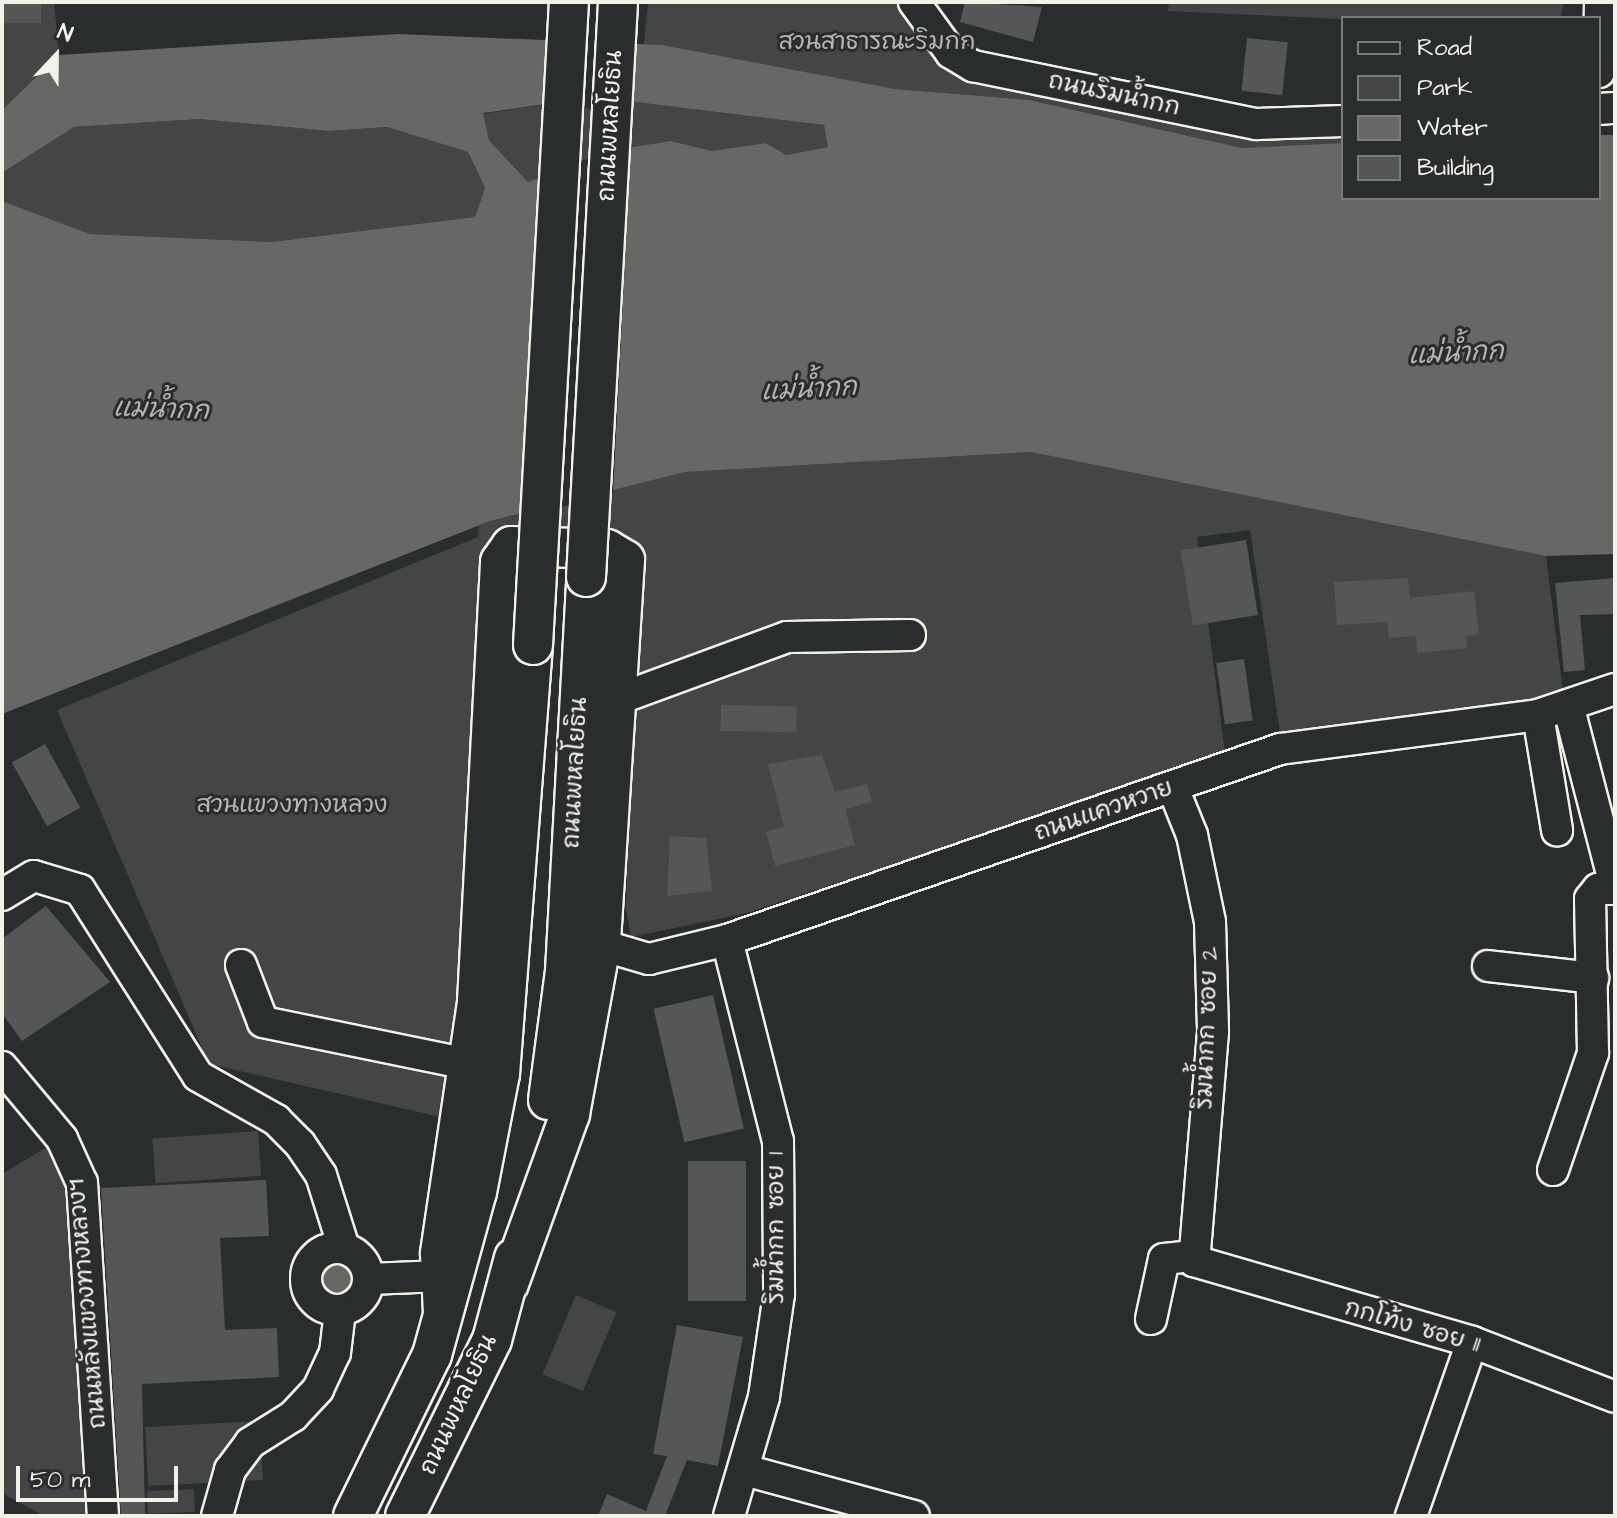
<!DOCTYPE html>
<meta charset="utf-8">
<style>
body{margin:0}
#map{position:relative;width:1617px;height:1518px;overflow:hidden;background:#2a2d2e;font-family:"Architects Daughter","Playpen Sans Thai",sans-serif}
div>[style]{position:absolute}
.green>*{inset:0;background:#444645;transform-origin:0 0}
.water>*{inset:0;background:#676866}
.round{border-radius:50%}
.pier>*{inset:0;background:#2a2d2e;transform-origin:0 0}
.building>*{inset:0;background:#555756;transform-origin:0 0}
.roads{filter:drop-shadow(2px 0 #f4f1e8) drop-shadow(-2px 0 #f4f1e8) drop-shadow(0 2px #f4f1e8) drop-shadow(0 -2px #f4f1e8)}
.minor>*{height:30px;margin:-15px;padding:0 15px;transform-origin:15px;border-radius:15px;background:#2a2d2e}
.minor>.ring{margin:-15px;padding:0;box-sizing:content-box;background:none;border:30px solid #2a2d2e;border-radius:50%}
.major>*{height:38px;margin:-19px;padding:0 19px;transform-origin:19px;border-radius:19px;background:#2a2d2e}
.bridges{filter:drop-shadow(2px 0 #f4f1e8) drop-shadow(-2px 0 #f4f1e8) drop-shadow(0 2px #f4f1e8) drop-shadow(0 -2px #f4f1e8)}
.major-bridge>*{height:38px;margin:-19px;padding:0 19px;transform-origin:19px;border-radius:19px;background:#2a2d2e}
span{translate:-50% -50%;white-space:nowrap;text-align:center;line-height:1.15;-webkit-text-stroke:6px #2a2d2e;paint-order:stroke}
.park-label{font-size:24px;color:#b6b5af}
.street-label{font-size:24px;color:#f4f1e8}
.water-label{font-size:26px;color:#b5b3ae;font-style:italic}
.frame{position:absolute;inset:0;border:4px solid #f4f1e8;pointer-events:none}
.legend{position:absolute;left:1341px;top:16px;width:260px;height:184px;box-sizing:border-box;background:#2a2d2e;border:2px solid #7b7b78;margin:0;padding:10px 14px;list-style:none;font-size:24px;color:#f4f1e8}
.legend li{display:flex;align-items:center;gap:16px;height:40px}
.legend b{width:40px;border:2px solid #7b7b78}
.north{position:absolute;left:16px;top:16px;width:80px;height:80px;-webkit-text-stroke:6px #2a2d2e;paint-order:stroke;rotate:22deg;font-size:22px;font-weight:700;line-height:32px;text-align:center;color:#f4f1e8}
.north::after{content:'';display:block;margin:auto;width:28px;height:36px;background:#f4f1e8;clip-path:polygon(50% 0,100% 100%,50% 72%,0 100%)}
.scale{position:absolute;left:16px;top:1466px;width:162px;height:36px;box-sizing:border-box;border:4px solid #f4f1e8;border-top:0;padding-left:10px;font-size:24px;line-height:28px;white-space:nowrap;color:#f4f1e8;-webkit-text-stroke:6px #2a2d2e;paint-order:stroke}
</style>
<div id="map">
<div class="green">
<i style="clip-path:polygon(2px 2px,54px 2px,59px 55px,2px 110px)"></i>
<i style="clip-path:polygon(648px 2px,899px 2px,949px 70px,1250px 134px,1343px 127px,1343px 143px,1242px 148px,1029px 100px,895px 89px,644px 44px)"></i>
<i style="clip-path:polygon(1169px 2px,1564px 2px,1560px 18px,1343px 19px,1168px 11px)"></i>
<i style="clip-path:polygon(595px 97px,824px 125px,829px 147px,786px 155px,766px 143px,712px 151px,671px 141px,607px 151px,528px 182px,489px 139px,483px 114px)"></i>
<i style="clip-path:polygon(199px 119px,329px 131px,387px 127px,468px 152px,485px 188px,475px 217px,271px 242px,90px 234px,2px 201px,2px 173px,74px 127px)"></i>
<i style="clip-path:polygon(1031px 452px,1546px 556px,1563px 692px,1460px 718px,1280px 733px,1250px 530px,1197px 537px,1225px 753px,747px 913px,631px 937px,626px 909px,638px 564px,496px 546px,478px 564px,464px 1001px,445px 1118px,209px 1064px,57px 710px,478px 537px,479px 525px,490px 521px,684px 472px)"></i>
<i style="left:258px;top:1131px;width:45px;height:106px;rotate:86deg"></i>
<i style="clip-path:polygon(52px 1144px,68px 1166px,97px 1516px,44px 1516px,2px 1493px,2px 1174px)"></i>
<i style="left:576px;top:1295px;width:44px;height:86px;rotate:23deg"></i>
<i style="left:260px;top:1421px;width:59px;height:115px;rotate:87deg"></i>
<i style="left:194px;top:1489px;width:23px;height:47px;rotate:88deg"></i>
</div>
<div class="water">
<i style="clip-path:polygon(evenodd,399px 34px,662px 45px,895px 89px,1029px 100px,1242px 148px,1343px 143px,1343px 198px,1599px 198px,1599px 135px,1615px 135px,1615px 554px,1546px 556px,1031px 452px,685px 472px,490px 521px,2px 714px,2px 201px,90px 234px,271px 242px,475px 217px,485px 188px,468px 152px,387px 127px,329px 131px,199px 119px,74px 127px,2px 173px,2px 110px,59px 55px,399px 34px,595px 97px,824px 125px,828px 147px,786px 155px,766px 143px,712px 151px,671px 141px,607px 151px,528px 182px,489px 140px,483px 113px,595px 97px)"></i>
<i class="round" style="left:318px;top:1260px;width:38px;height:38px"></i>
</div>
<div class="pier">
<i style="left:546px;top:36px;width:90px;height:70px;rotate:3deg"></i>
<i style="clip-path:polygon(631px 143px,613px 494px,521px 517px,538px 176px)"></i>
</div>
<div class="building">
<i style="left:2px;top:2px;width:39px;height:21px"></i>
<i style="clip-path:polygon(965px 2px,1042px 7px,1033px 42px,960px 22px)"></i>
<i style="left:1247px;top:38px;width:41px;height:53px;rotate:6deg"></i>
<i style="left:1246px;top:540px;width:76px;height:66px;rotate:81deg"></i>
<i style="clip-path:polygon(1408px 578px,1410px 598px,1474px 591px,1479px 634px,1466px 636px,1467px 648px,1417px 653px,1416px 636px,1389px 638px,1387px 622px,1337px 625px,1334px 582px)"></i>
<i style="clip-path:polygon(1615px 578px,1615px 614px,1580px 615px,1585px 670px,1564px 672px,1555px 583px)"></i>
<i style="left:1244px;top:659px;width:62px;height:28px;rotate:82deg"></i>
<i style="left:721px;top:705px;width:76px;height:26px;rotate:1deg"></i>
<i style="left:45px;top:744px;width:73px;height:38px;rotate:61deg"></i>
<i style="clip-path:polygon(822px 755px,835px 792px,867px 784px,872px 802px,845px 809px,855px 845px,775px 866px,766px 832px,784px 827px,768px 764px)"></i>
<i style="clip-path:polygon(670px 836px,706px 838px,712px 891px,667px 896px)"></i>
<i style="clip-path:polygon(46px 906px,110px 982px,22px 1041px,2px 1013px,2px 939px)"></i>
<i style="left:713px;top:995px;width:137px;height:61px;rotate:77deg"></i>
<i style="left:688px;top:1161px;width:58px;height:140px"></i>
<i style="clip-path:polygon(266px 1180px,269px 1236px,220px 1238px,225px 1330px,277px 1328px,279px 1377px,142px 1384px,145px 1514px,121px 1515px,101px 1188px)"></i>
<i style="clip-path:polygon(677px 1325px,743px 1337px,718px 1466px,687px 1460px,665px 1516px,598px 1516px,607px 1494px,646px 1511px,667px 1456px,653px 1454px)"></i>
</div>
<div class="roads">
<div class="minor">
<i style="left:914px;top:2px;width:63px;rotate:54deg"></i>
<i style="left:951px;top:53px;width:26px;rotate:31deg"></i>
<i style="left:973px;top:66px;width:289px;rotate:11.6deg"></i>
<i style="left:1256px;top:124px;width:87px;rotate:-2deg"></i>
<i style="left:1599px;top:72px;width:70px;rotate:-89.2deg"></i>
<i style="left:1599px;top:109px;width:16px;rotate:-4deg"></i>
<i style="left:613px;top:701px;width:185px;rotate:-20.2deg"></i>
<i style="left:787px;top:637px;width:123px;rotate:-0.9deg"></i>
<i style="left:1568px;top:705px;width:186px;rotate:75.4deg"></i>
<i style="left:1538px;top:715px;width:117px;rotate:80.6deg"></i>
<i style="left:1173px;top:788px;width:51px;rotate:68deg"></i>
<i style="left:1192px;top:835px;width:89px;rotate:78.3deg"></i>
<i style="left:1210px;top:922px;width:110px;rotate:88.4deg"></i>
<i style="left:1213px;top:1032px;width:230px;rotate:94.7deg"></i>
<i style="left:1194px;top:1261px;width:290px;rotate:16.2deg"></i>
<i style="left:1472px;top:1342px;width:153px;rotate:21deg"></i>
<i style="left:2px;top:895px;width:37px;rotate:-31deg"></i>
<i style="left:34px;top:876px;width:48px;rotate:16.9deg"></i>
<i style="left:80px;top:890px;width:220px;rotate:57.6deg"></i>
<i style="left:198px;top:1076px;width:90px;rotate:29.4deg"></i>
<i style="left:276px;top:1120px;width:34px;rotate:45deg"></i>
<i style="left:300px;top:1144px;width:37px;rotate:56deg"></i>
<i style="left:321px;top:1175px;width:77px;rotate:72.5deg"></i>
<i style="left:727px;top:940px;width:207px;rotate:75.8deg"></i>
<i style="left:778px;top:1141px;width:153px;rotate:89.6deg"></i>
<i style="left:779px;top:1294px;width:104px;rotate:98.3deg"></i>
<i style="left:764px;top:1397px;width:124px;rotate:106.4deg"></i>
<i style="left:601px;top:945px;width:50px;rotate:16.3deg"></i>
<i style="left:649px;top:959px;width:80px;rotate:-13.7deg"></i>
<i style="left:727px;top:940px;width:585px;rotate:-19.05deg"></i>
<i style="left:1280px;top:749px;width:260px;rotate:-7.5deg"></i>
<i style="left:1538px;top:715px;width:81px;rotate:-18.7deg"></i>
<i style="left:241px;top:965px;width:61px;rotate:68.9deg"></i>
<i style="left:263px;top:1022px;width:209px;rotate:11.6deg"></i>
<i style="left:1488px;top:966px;width:106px;rotate:6.5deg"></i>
<i style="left:2px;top:1067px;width:94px;rotate:50.2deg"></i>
<i style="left:62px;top:1139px;width:48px;rotate:65.6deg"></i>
<i style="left:82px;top:1183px;width:334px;rotate:86.4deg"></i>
<i style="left:1553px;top:1170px;width:124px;rotate:-71.1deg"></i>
<i style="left:1593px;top:1053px;width:154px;rotate:-91.1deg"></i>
<i style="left:1590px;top:899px;width:13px;rotate:-51deg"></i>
<i style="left:1598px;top:889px;width:17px"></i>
<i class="ring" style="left:306px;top:1248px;width:32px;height:32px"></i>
<i style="left:369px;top:1279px;width:72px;rotate:-2.4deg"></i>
<i style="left:1151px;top:1319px;width:61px;rotate:-77.8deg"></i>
<i style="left:1164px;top:1259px;width:30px;rotate:-6deg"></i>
<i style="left:748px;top:1471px;width:172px;rotate:15.2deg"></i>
<i style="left:217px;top:1516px;width:48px;rotate:-74.2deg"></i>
<i style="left:230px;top:1470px;width:34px;rotate:-53deg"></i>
<i style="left:250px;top:1443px;width:51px;rotate:-32.1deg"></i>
<i style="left:293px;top:1416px;width:37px;rotate:-47deg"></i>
<i style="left:318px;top:1389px;width:40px;rotate:-65deg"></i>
<i style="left:335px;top:1353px;width:42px;rotate:-83.2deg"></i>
<i style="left:1411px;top:1516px;width:184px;rotate:-70.7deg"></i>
</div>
<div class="major">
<i style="left:548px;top:1100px;width:130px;rotate:-82.5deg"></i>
<i style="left:565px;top:971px;width:395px;rotate:-86.9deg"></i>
<i style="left:443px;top:1313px;width:60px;rotate:-92.9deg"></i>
<i style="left:440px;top:1253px;width:254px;rotate:-81.6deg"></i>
<i style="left:477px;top:1002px;width:441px;rotate:-87deg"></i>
<i style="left:500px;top:562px;width:19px;rotate:-55deg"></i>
<i style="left:511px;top:546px;width:96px;rotate:1.8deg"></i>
<i style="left:607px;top:549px;width:21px;rotate:31deg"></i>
<i style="left:625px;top:560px;width:386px;rotate:93.6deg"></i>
<i style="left:601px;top:945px;width:172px;rotate:100.4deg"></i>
<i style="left:570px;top:1114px;width:180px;rotate:109.8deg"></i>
<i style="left:353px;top:1516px;width:179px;rotate:-63.9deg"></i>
<i style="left:432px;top:1355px;width:169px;rotate:-74.6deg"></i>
<i style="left:477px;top:1192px;width:120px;rotate:-79deg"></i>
<i style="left:500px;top:1074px;width:430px;rotate:-85.6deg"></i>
<i style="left:405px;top:1516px;width:196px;rotate:-63.7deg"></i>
<i style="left:492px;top:1340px;width:85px;rotate:-75deg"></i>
</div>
</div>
<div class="bridges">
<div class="major-bridge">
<i style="left:586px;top:577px;width:576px;rotate:-86.81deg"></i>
<i style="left:533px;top:645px;width:644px;rotate:-86.8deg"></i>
</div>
</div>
<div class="park-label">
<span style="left:877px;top:43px">สวนสาธารณะริมกก</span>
<span style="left:292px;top:806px">สวนแขวงทางหลวง</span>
</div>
<div class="street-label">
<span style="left:1114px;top:95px;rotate:12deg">ถนนริมน้ำกก</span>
<span style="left:611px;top:126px;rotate:-87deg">ถนนพหลโยธิน</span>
<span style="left:576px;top:773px;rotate:-87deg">ถนนพหลโยธิน</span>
<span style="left:1104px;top:811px;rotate:-19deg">ถนนแควหวาย</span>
<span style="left:1208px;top:1028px;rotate:-88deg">ริมน้ำกก ซอย 2</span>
<span style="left:777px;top:1228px;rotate:-90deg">ริมน้ำกก ซอย 1</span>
<span style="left:88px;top:1303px;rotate:-95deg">ถนนหลังแขวงทางหลวงฯ</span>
<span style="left:1412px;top:1327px;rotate:16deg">กกโท้ง ซอย 11</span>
<span style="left:459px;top:1405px;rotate:-65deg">ถนนพหลโยธิน</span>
</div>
<div class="water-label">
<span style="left:1456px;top:354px;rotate:-3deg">แม่น้ำกก</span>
<span style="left:809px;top:390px;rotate:-3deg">แม่น้ำกก</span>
<span style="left:161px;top:410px;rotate:2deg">แม่น้ำกก</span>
</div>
<div class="frame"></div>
<ul class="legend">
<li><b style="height:10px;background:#2a2d2e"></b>Road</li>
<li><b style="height:22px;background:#444645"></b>Park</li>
<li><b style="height:22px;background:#676866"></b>Water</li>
<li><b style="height:22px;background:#555756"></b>Building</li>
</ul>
<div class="north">N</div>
<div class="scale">50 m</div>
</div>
